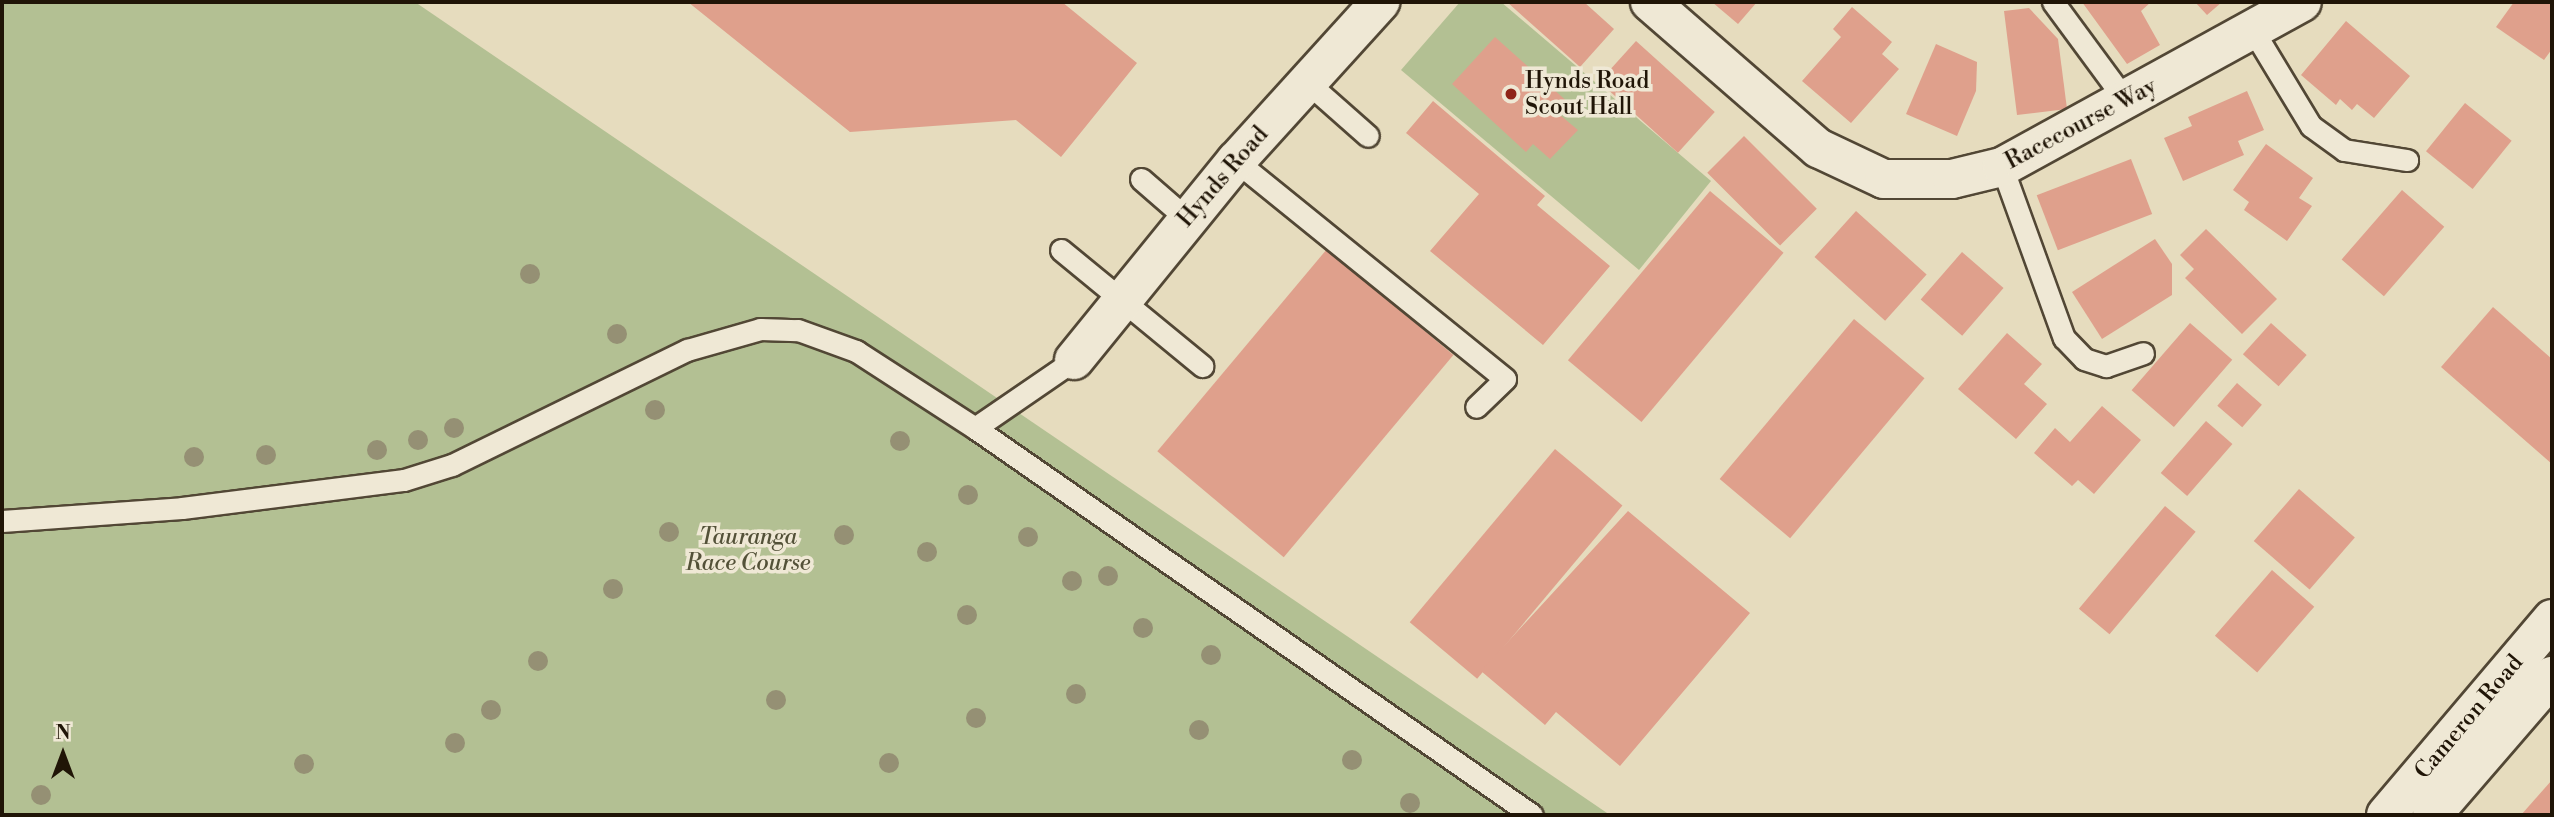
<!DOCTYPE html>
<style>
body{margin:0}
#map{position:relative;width:2554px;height:817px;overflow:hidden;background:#e6dcbe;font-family:"Libre Bodoni",serif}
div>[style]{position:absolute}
.green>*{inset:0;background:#b3c093}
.building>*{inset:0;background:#dfa08c;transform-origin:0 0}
.roads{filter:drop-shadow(2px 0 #524735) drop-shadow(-2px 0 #524735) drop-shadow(0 2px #524735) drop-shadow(0 -2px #524735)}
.lane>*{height:21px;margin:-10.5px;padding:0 10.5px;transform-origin:10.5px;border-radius:10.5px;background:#efe8d5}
.street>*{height:38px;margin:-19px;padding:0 19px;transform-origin:19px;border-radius:19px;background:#efe8d5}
.secondary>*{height:38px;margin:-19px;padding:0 19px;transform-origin:19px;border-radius:19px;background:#efe8d5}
.trees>*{width:20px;height:20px;margin:-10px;border-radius:50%;background:#959074}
.dots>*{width:19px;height:19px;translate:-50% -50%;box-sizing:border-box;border:4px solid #efe8d5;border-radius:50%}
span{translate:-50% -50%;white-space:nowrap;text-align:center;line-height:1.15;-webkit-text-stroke:7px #efe8d5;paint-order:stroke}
.poi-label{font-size:23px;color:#201507}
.left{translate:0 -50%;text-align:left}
.street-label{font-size:23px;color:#201507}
.park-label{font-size:23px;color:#535138;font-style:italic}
.frame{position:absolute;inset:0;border:4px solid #201507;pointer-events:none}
.north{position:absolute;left:28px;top:719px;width:70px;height:70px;-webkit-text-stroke:5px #efe8d5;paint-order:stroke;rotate:0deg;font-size:19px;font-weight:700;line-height:28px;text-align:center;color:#201507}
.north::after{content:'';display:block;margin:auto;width:24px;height:32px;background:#201507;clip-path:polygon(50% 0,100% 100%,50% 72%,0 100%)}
</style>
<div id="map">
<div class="green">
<i style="clip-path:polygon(2px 2px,415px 2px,1610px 815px,2px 815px)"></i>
<i style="clip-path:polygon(1460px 2px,1501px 2px,1711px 181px,1639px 270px,1401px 70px)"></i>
</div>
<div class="building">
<i style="clip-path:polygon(688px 2px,1062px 2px,1137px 63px,1061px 157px,1016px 120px,850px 132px)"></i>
<i style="clip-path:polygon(1507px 2px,1584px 2px,1614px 29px,1580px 67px)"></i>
<i style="clip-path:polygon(1712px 2px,1757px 2px,1738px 24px)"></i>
<i style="clip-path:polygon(2082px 2px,2151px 2px,2141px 11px,2160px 45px,2127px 64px)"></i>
<i style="clip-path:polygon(2195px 2px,2222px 2px,2207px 15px)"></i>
<i style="clip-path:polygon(2514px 2px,2552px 2px,2552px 49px,2544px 60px,2496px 27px)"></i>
<i style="clip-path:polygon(1852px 7px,1892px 42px,1882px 54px,1899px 69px,1851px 123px,1802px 81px,1841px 37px,1833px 29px)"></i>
<i style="clip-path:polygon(2029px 8px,2058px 39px,2067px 109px,2017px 115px,2004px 11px)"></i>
<i style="clip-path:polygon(2346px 21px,2410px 76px,2374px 118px,2357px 104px,2352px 110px,2340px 99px,2336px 105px,2301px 75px)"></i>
<i style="clip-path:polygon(1495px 37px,1570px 104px,1560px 115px,1578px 130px,1550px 159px,1533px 144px,1526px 152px,1452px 84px)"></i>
<i style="left:1636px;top:41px;width:106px;height:55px;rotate:42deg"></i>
<i style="clip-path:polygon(1936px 44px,1977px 62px,1976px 91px,1957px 136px,1906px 114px)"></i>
<i style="clip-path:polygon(2247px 91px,2264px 130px,2238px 141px,2244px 155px,2183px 181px,2164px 138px,2192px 126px,2188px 117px)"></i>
<i style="clip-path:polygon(1433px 101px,1545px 196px,1537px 205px,1610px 266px,1543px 345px,1430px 251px,1479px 194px,1406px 133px)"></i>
<i style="left:2465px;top:103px;width:60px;height:62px;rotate:39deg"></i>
<i style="left:1744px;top:136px;width:103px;height:52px;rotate:45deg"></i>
<i style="clip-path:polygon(2266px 144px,2313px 178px,2299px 198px,2312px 206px,2287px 241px,2244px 210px,2249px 202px,2233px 190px)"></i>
<i style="left:2131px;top:159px;width:59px;height:101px;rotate:69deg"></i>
<i style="left:2402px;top:190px;width:56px;height:92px;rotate:41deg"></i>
<i style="left:1710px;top:191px;width:96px;height:221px;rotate:40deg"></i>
<i style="left:1856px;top:211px;width:95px;height:62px;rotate:42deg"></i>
<i style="clip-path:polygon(2206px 229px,2277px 299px,2242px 334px,2185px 278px,2194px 269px,2180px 255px)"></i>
<i style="clip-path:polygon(2155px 239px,2172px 264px,2172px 295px,2102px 339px,2072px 292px)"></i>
<i style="left:1327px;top:249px;width:165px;height:264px;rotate:40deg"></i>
<i style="left:1962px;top:252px;width:55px;height:63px;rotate:41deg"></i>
<i style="clip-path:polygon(2493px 307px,2552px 359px,2552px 464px,2441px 367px)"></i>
<i style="left:1854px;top:319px;width:92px;height:209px;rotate:40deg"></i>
<i style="left:2190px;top:323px;width:56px;height:89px;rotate:41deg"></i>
<i style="left:2271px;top:323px;width:48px;height:42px;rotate:42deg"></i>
<i style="clip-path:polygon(2007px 333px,2042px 364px,2024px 384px,2047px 404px,2016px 439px,1958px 389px)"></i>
<i style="left:2237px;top:383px;width:33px;height:30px;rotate:41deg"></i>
<i style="clip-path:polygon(2102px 406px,2141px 440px,2094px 494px,2078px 480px,2072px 486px,2034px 453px,2055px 428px,2070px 442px)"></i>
<i style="left:2206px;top:421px;width:35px;height:69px;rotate:41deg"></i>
<i style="left:1555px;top:449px;width:88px;height:226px;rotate:40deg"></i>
<i style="left:2299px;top:489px;width:74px;height:69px;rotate:41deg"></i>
<i style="left:2165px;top:506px;width:40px;height:134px;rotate:40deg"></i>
<i style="clip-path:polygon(1628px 511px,1750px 613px,1620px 766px,1556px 712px,1545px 725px,1481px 671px)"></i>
<i style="left:2272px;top:570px;width:56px;height:87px;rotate:41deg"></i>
<i style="clip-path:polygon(2552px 780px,2552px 815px,2521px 815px)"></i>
</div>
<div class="roads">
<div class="lane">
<i style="left:2053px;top:2px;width:123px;rotate:53.6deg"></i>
<i style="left:2254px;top:32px;width:110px;rotate:58.8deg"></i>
<i style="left:2311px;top:126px;width:41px;rotate:36deg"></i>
<i style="left:2344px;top:150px;width:64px;rotate:9deg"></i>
<i style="left:1307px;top:82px;width:81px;rotate:41.5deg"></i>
<i style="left:1236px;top:161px;width:346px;rotate:39deg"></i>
<i style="left:1505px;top:379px;width:40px;rotate:136deg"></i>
<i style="left:2002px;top:167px;width:182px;rotate:70.1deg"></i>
<i style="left:2064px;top:338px;width:29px;rotate:46deg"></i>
<i style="left:2084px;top:359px;width:23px;rotate:18deg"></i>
<i style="left:2106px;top:366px;width:39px;rotate:-19deg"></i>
<i style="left:1141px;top:179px;width:61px;rotate:41deg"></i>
<i style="left:1061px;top:250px;width:183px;rotate:39.4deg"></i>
<i style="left:975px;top:428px;width:678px;rotate:34.79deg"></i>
<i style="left:2px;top:521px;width:180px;rotate:-4.1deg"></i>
<i style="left:182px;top:508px;width:224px;rotate:-7.2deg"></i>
<i style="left:404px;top:480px;width:50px;rotate:-17.4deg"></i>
<i style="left:452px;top:465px;width:262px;rotate:-26.1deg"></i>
<i style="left:687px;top:350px;width:76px;rotate:-16deg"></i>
<i style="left:760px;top:329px;width:38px;rotate:2deg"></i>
<i style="left:798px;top:330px;width:62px;rotate:19.9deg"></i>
<i style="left:856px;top:351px;width:142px;rotate:32.9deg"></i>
<i style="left:975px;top:428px;width:120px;rotate:-34.5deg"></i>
</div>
<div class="street">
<i style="left:1650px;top:2px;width:223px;rotate:41deg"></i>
<i style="left:1818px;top:148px;width:73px;rotate:25.2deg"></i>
<i style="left:1884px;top:179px;width:68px"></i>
<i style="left:1952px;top:179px;width:51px;rotate:-13.5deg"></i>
<i style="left:2002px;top:167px;width:342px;rotate:-28.8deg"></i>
<i style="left:1074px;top:360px;width:257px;rotate:-50.9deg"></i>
<i style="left:1236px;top:161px;width:215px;rotate:-47.8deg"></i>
</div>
<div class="secondary">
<i style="left:2386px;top:815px;width:257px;rotate:-49.7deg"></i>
<i style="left:2432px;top:815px;width:184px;rotate:-49.2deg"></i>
</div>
</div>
<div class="trees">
<i style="left:530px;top:274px"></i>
<i style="left:617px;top:334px"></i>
<i style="left:655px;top:410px"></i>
<i style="left:454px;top:428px"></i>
<i style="left:418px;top:440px"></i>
<i style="left:900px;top:441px"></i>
<i style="left:377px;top:450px"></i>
<i style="left:266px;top:455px"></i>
<i style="left:194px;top:457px"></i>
<i style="left:968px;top:495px"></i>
<i style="left:669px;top:532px"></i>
<i style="left:844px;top:535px"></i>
<i style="left:1028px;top:537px"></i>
<i style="left:927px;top:552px"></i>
<i style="left:1108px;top:576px"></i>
<i style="left:1072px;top:581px"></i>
<i style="left:613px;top:589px"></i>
<i style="left:967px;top:615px"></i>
<i style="left:1143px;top:628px"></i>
<i style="left:1211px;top:655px"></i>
<i style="left:538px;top:661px"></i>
<i style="left:1076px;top:694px"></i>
<i style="left:776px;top:700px"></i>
<i style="left:491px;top:710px"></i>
<i style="left:976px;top:718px"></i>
<i style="left:1199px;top:730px"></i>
<i style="left:455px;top:743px"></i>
<i style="left:1352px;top:760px"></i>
<i style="left:889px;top:763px"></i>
<i style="left:304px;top:764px"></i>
<i style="left:41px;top:795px"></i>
<i style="left:1410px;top:803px"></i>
</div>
<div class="dots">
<i style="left:1511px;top:94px;background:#8f2418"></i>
</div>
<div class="poi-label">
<span class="left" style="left:1525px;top:94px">Hynds Road<br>Scout Hall</span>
</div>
<div class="street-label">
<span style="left:2081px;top:124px;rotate:-28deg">Racecourse Way</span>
<span style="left:1223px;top:177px;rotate:-49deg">Hynds Road</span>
<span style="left:2469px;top:717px;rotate:-50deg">Cameron Road</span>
</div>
<div class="park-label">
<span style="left:748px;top:550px">Tauranga<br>Race Course</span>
</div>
<div class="frame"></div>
<div class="north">N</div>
</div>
